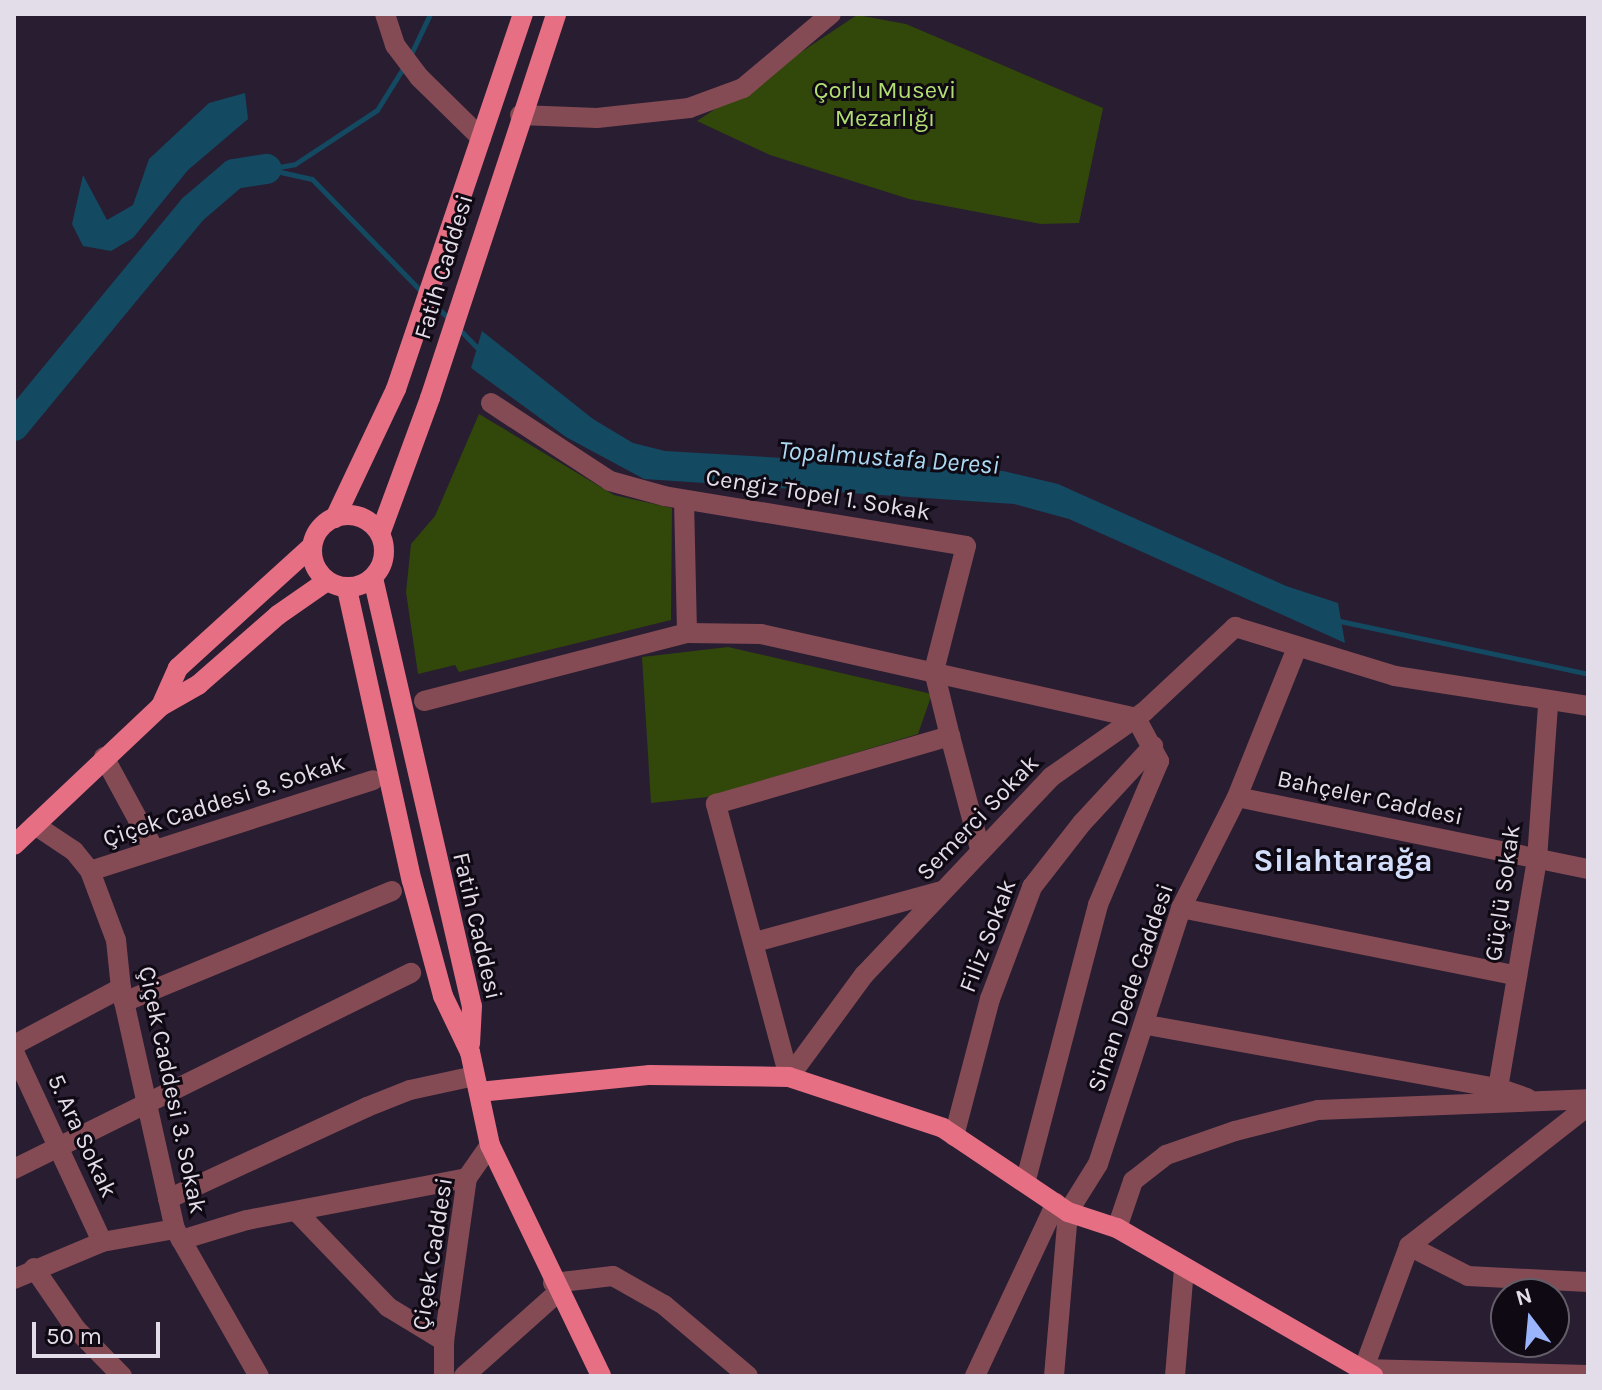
<!DOCTYPE html>
<meta charset="utf-8">
<style>
body{margin:0}
#map{position:relative;width:1602px;height:1390px;overflow:hidden;background:#281d31;font-family:Karla,sans-serif}
div>[style]{position:absolute}
.green>*{inset:0;background:#32470a}
.water>*{inset:0;background:#144962}
.stream>*{height:5px;margin:-2.5px;padding:0 2.5px;transform-origin:2.5px;border-radius:2.5px;background:#144962}
.river>*{height:30px;margin:-15px;padding:0 15px;transform-origin:15px;border-radius:15px;background:#144962}
.minor>*{height:20px;margin:-10px;padding:0 10px;transform-origin:10px;border-radius:10px;background:#844b54}
.major>*{height:20px;margin:-10px;padding:0 10px;transform-origin:10px;border-radius:10px;background:#e66f84}
.major>.ring{margin:-10px;padding:0;box-sizing:content-box;background:none;border:20px solid #e66f84;border-radius:50%}
span{translate:-50% -50%;white-space:nowrap;text-align:center;line-height:1.15;-webkit-text-stroke:6px #0e0912;paint-order:stroke}
.park-label{font-size:24px;color:#b2de72}
.street-label{font-size:24px;color:#e3dce9}
.water-label{font-size:26px;color:#acd8f2;font-style:italic}
.district-label{font-size:32px;color:#d3defa;font-weight:700}
.frame{position:absolute;inset:0;border:16px solid #e3dce9;pointer-events:none}
.north{position:absolute;left:1490px;top:1278px;width:80px;height:80px;box-sizing:border-box;background:#0e0912;border:2px solid #635d68;border-radius:50%;rotate:344deg;font-size:22px;font-weight:700;line-height:32px;text-align:center;color:#e3dce9}
.north::after{content:'';display:block;margin:auto;width:28px;height:36px;background:#9bb5fd;clip-path:polygon(50% 0,100% 100%,50% 72%,0 100%)}
.scale{position:absolute;left:32px;top:1322px;width:128px;height:36px;box-sizing:border-box;border:4px solid #e3dce9;border-top:0;padding-left:10px;font-size:24px;line-height:28px;white-space:nowrap;color:#e3dce9;-webkit-text-stroke:6px #0e0912;paint-order:stroke}
</style>
<div id="map">
<div class="green">
<i style="clip-path:polygon(857px 15px,906px 24px,1103px 108px,1079px 223px,1041px 224px,909px 199px,770px 155px,697px 121px)"></i>
<i style="clip-path:polygon(479px 414px,614px 495px,672px 508px,671px 620px,459px 672px,455px 665px,418px 674px,406px 592px,411px 544px,435px 516px)"></i>
<i style="clip-path:polygon(728px 647px,932px 694px,918px 734px,708px 797px,651px 803px,642px 657px)"></i>
</div>
<div class="water">
<i style="clip-path:polygon(245px 93px,248px 119px,188px 170px,133px 238px,111px 251px,83px 246px,72px 224px,83px 175px,107px 220px,133px 205px,149px 159px,209px 103px)"></i>
<i style="clip-path:polygon(482px 331px,593px 419px,633px 443px,665px 451px,1003px 471px,1058px 484px,1286px 586px,1338px 603px,1345px 643px,1069px 519px,1014px 504px,644px 479px,566px 437px,471px 368px)"></i>
</div>
<div class="stream">
<i style="left:410px;top:56px;width:47px;rotate:-64.5deg"></i>
<i style="left:273px;top:168px;width:22px;rotate:-10deg"></i>
<i style="left:295px;top:164px;width:98px;rotate:-33.4deg"></i>
<i style="left:377px;top:110px;width:53px;rotate:-58.1deg"></i>
<i style="left:267px;top:169px;width:46px;rotate:12.5deg"></i>
<i style="left:312px;top:179px;width:158px;rotate:45.8deg"></i>
<i style="left:432px;top:302px;width:25px;rotate:45deg"></i>
<i style="left:460px;top:330px;width:30px;rotate:46deg"></i>
<i style="left:1335px;top:620px;width:259px;rotate:12deg"></i>
</div>
<div class="river">
<i style="left:14px;top:426px;width:281px;rotate:-50.5deg"></i>
<i style="left:193px;top:209px;width:54px;rotate:-40.5deg"></i>
<i style="left:234px;top:174px;width:33px;rotate:-9deg"></i>
</div>
<div class="minor">
<i style="left:385px;top:14px;width:33px;rotate:72deg"></i>
<i style="left:395px;top:45px;width:40px;rotate:53deg"></i>
<i style="left:419px;top:77px;width:87px;rotate:44.5deg"></i>
<i style="left:520px;top:115px;width:77px;rotate:2.2deg"></i>
<i style="left:597px;top:118px;width:93px;rotate:-6.2deg"></i>
<i style="left:689px;top:108px;width:58px;rotate:-20.3deg"></i>
<i style="left:743px;top:88px;width:115px;rotate:-40.1deg"></i>
<i style="left:491px;top:403px;width:142px;rotate:33.2deg"></i>
<i style="left:610px;top:481px;width:56px;rotate:15.5deg"></i>
<i style="left:664px;top:496px;width:306px;rotate:9.4deg"></i>
<i style="left:966px;top:546px;width:129px;rotate:104.4deg"></i>
<i style="left:934px;top:671px;width:67px;rotate:76.2deg"></i>
<i style="left:684px;top:500px;width:133px;rotate:88.7deg"></i>
<i style="left:424px;top:701px;width:272px;rotate:-14.5deg"></i>
<i style="left:687px;top:633px;width:74px;rotate:0.8deg"></i>
<i style="left:761px;top:634px;width:384px;rotate:12.6deg"></i>
<i style="left:1136px;top:718px;width:49px;rotate:61.9deg"></i>
<i style="left:1159px;top:761px;width:156px;rotate:113deg"></i>
<i style="left:1098px;top:905px;width:287px;rotate:104.7deg"></i>
<i style="left:104px;top:757px;width:105px;rotate:61.5deg"></i>
<i style="left:1237px;top:797px;width:358px;rotate:11.6deg"></i>
<i style="left:35px;top:825px;width:47px;rotate:33.7deg"></i>
<i style="left:74px;top:851px;width:26px;rotate:51deg"></i>
<i style="left:90px;top:871px;width:74px;rotate:69.4deg"></i>
<i style="left:116px;top:940px;width:48px;rotate:84.1deg"></i>
<i style="left:121px;top:988px;width:247px;rotate:77.4deg"></i>
<i style="left:175px;top:1229px;width:169px;rotate:60.3deg"></i>
<i style="left:90px;top:871px;width:297px;rotate:-17.8deg"></i>
<i style="left:1181px;top:908px;width:343px;rotate:11.4deg"></i>
<i style="left:755px;top:942px;width:193px;rotate:-15.3deg"></i>
<i style="left:124px;top:1002px;width:290px;rotate:-22.5deg"></i>
<i style="left:1147px;top:1025px;width:357px;rotate:10.2deg"></i>
<i style="left:1498px;top:1088px;width:31px;rotate:19deg"></i>
<i style="left:14px;top:1045px;width:121px;rotate:-28deg"></i>
<i style="left:14px;top:1052px;width:209px;rotate:65.1deg"></i>
<i style="left:789px;top:1077px;width:127px;rotate:-53.7deg"></i>
<i style="left:864px;top:975px;width:272px;rotate:-46.6deg"></i>
<i style="left:1051px;top:777px;width:113px;rotate:-35deg"></i>
<i style="left:1144px;top:712px;width:125px;rotate:-43deg"></i>
<i style="left:1235px;top:627px;width:167px;rotate:17deg"></i>
<i style="left:1395px;top:676px;width:195px;rotate:8.8deg"></i>
<i style="left:789px;top:1077px;width:283px;rotate:-105deg"></i>
<i style="left:716px;top:804px;width:244px;rotate:-16.2deg"></i>
<i style="left:950px;top:736px;width:117px;rotate:75.1deg"></i>
<i style="left:1498px;top:1088px;width:232px;rotate:-80.3deg"></i>
<i style="left:1537px;top:859px;width:155px;rotate:-85.9deg"></i>
<i style="left:954px;top:1136px;width:142px;rotate:-75.3deg"></i>
<i style="left:990px;top:999px;width:120px;rotate:-69.4deg"></i>
<i style="left:1032px;top:887px;width:81px;rotate:-52deg"></i>
<i style="left:1082px;top:823px;width:105px;rotate:-47.3deg"></i>
<i style="left:14px;top:1169px;width:443px;rotate:-26.3deg"></i>
<i style="left:168px;top:1199px;width:219px;rotate:-24.8deg"></i>
<i style="left:367px;top:1107px;width:46px;rotate:-21.6deg"></i>
<i style="left:410px;top:1090px;width:66px;rotate:-12.2deg"></i>
<i style="left:297px;top:1212px;width:132px;rotate:46.2deg"></i>
<i style="left:388px;top:1307px;width:66px;rotate:31.3deg"></i>
<i style="left:1117px;top:1228px;width:50px;rotate:-71.2deg"></i>
<i style="left:1133px;top:1181px;width:42px;rotate:-38.2deg"></i>
<i style="left:1166px;top:1155px;width:73px;rotate:-19.2deg"></i>
<i style="left:1235px;top:1131px;width:86px;rotate:-14.2deg"></i>
<i style="left:1318px;top:1110px;width:270px;rotate:-2.3deg"></i>
<i style="left:181px;top:1240px;width:69px;rotate:-16.9deg"></i>
<i style="left:247px;top:1220px;width:224px;rotate:-10.8deg"></i>
<i style="left:1409px;top:1246px;width:66px;rotate:27deg"></i>
<i style="left:1468px;top:1276px;width:120px;rotate:2.9deg"></i>
<i style="left:34px;top:1268px;width:74px;rotate:55.5deg"></i>
<i style="left:76px;top:1329px;width:66px;rotate:45.6deg"></i>
<i style="left:14px;top:1279px;width:95px;rotate:-22.8deg"></i>
<i style="left:102px;top:1242px;width:74px;rotate:-10.1deg"></i>
<i style="left:553px;top:1283px;width:60px;rotate:-6.7deg"></i>
<i style="left:613px;top:1276px;width:59px;rotate:29.6deg"></i>
<i style="left:664px;top:1305px;width:110px;rotate:40.2deg"></i>
<i style="left:1363px;top:1369px;width:225px;rotate:1.5deg"></i>
<i style="left:444px;top:1376px;width:35px;rotate:-90deg"></i>
<i style="left:444px;top:1341px;width:165px;rotate:-82deg"></i>
<i style="left:467px;top:1178px;width:40px;rotate:-55.1deg"></i>
<i style="left:464px;top:1376px;width:125px;rotate:-41.7deg"></i>
<i style="left:975px;top:1376px;width:191px;rotate:-64.9deg"></i>
<i style="left:1054px;top:1376px;width:165px;rotate:-85.1deg"></i>
<i style="left:1068px;top:1212px;width:57px;rotate:-58deg"></i>
<i style="left:1098px;top:1164px;width:269px;rotate:-72deg"></i>
<i style="left:1181px;top:908px;width:124px;rotate:-63.2deg"></i>
<i style="left:1237px;top:797px;width:161px;rotate:-68.1deg"></i>
<i style="left:1175px;top:1376px;width:108px;rotate:-85.2deg"></i>
<i style="left:1361px;top:1376px;width:139px;rotate:-69.7deg"></i>
<i style="left:1409px;top:1246px;width:227px;rotate:-38deg"></i>
</div>
<div class="major">
<i class="ring" style="left:312px;top:515px;width:52px;height:52px"></i>
<i style="left:335px;top:518px;width:143px;rotate:-64.7deg"></i>
<i style="left:396px;top:389px;width:396px;rotate:-71.3deg"></i>
<i style="left:380px;top:534px;width:145px;rotate:-69.8deg"></i>
<i style="left:430px;top:398px;width:404px;rotate:-71.8deg"></i>
<i style="left:373px;top:578px;width:439px;rotate:77deg"></i>
<i style="left:472px;top:1006px;width:38px;rotate:93deg"></i>
<i style="left:347px;top:589px;width:299px;rotate:77.5deg"></i>
<i style="left:412px;top:881px;width:119px;rotate:74.9deg"></i>
<i style="left:443px;top:996px;width:62px;rotate:64.3deg"></i>
<i style="left:470px;top:1052px;width:95px;rotate:77.9deg"></i>
<i style="left:490px;top:1145px;width:256px;rotate:64.3deg"></i>
<i style="left:161px;top:706px;width:42px;rotate:-65.9deg"></i>
<i style="left:178px;top:668px;width:180px;rotate:-42.3deg"></i>
<i style="left:14px;top:845px;width:202px;rotate:-43.4deg"></i>
<i style="left:161px;top:706px;width:43px;rotate:-29.6deg"></i>
<i style="left:198px;top:685px;width:106px;rotate:-41.2deg"></i>
<i style="left:278px;top:615px;width:60px;rotate:-34.8deg"></i>
<i style="left:479px;top:1092px;width:172px;rotate:-5.7deg"></i>
<i style="left:650px;top:1075px;width:139px;rotate:0.8deg"></i>
<i style="left:789px;top:1077px;width:162px;rotate:18.3deg"></i>
<i style="left:943px;top:1128px;width:151px;rotate:33.9deg"></i>
<i style="left:1068px;top:1212px;width:52px;rotate:18.1deg"></i>
<i style="left:1117px;top:1228px;width:296px;rotate:30deg"></i>
</div>
<div class="park-label">
<span style="left:885px;top:105px">Çorlu Musevi<br>Mezarlığı</span>
</div>
<div class="street-label">
<span style="left:444px;top:267px;rotate:-73deg">Fatih Caddesi</span>
<span style="left:818px;top:495px;rotate:9deg">Cengiz Topel 1. Sokak</span>
<span style="left:1370px;top:798px;rotate:12deg">Bahçeler Caddesi</span>
<span style="left:224px;top:801px;rotate:-18deg">Çiçek Caddesi 8. Sokak</span>
<span style="left:978px;top:818px;rotate:-46deg">Semerci Sokak</span>
<span style="left:1503px;top:893px;rotate:-82deg">Güçlü Sokak</span>
<span style="left:477px;top:926px;rotate:77deg">Fatih Caddesi</span>
<span style="left:988px;top:936px;rotate:-69deg">Filiz Sokak</span>
<span style="left:1131px;top:988px;rotate:-71deg">Sinan Dede Caddesi</span>
<span style="left:172px;top:1090px;rotate:78deg">Çiçek Caddesi 3. Sokak</span>
<span style="left:82px;top:1136px;rotate:65deg">5. Ara Sokak</span>
<span style="left:433px;top:1254px;rotate:-81deg">Çiçek Caddesi</span>
</div>
<div class="water-label">
<span style="left:889px;top:458px;rotate:4deg">Topalmustafa Deresi</span>
</div>
<div class="district-label">
<span style="left:1343px;top:861px">Silahtarağa</span>
</div>
<div class="frame"></div>
<div class="north">N</div>
<div class="scale">50 m</div>
</div>
